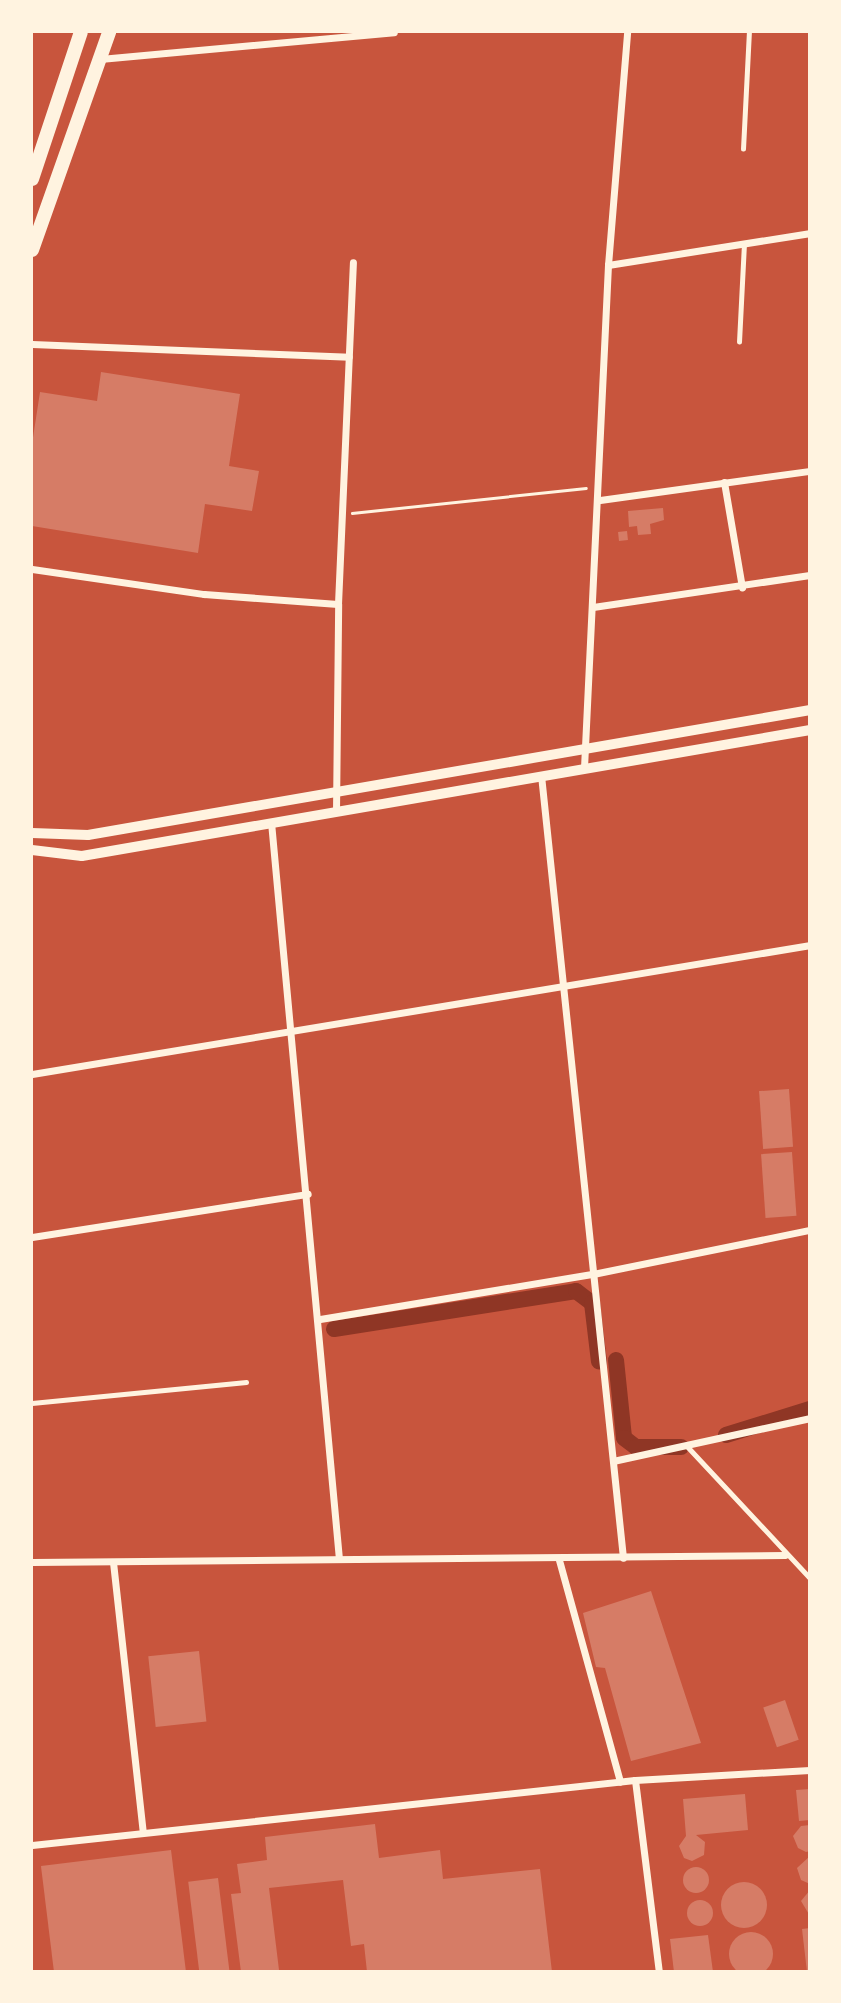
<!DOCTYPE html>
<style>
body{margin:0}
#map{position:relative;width:841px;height:2003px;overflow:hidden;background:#c8553d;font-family:Raleway,sans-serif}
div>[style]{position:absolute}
.canal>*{height:16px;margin:-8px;padding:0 8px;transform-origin:8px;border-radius:8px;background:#8f3625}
.building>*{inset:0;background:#d67c66;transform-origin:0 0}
.round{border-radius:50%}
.path>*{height:2.5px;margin:-1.25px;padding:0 1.25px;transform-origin:1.25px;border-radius:1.25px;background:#fff3e0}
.service>*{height:4.5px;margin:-2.25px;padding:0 2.25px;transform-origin:2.25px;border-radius:2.25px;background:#fff3e0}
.minor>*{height:7px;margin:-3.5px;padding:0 3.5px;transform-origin:3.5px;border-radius:3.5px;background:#fff3e0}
.tertiary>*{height:10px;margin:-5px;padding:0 5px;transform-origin:5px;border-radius:5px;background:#fff3e0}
.primary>*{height:14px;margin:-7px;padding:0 7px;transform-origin:7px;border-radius:7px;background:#fff3e0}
span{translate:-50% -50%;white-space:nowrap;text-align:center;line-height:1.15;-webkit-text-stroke:6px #fff3e0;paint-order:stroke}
.frame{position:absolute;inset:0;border:33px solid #fff3e0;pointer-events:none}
</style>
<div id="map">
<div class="canal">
<i style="left:334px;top:1329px;width:245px;rotate:-8.9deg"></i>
<i style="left:576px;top:1291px;width:20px;rotate:37deg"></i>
<i style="left:592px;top:1303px;width:59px;rotate:83.2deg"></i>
<i style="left:616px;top:1360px;width:78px;rotate:84.1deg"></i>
<i style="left:624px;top:1438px;width:15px;rotate:37deg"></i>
<i style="left:636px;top:1447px;width:45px"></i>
<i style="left:726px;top:1435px;width:88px;rotate:-17.2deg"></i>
</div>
<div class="building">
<i style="clip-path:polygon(101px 372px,240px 394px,229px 466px,259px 471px,252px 511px,205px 504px,198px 553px,32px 526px,32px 444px,40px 392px,97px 401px)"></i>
<i style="clip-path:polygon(663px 508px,664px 520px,650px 524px,651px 534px,638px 535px,637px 526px,629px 527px,628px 511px)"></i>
<i style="left:627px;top:531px;width:9px;height:9px;rotate:84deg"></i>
<i style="left:789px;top:1089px;width:58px;height:30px;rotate:86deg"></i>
<i style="left:792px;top:1152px;width:64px;height:31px;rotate:86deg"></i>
<i style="clip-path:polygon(651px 1591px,701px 1743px,631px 1761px,605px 1668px,596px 1667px,583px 1613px)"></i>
<i style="left:199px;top:1651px;width:71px;height:51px;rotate:84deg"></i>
<i style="left:785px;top:1700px;width:42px;height:23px;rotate:71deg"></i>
<i style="clip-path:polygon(810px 1789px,810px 1820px,799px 1821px,796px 1790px)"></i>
<i style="clip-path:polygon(745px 1794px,748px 1830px,696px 1835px,705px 1842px,704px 1855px,692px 1861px,684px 1858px,679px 1846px,686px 1836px,683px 1799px)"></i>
<i style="clip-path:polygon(375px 1824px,379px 1858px,440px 1850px,443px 1879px,540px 1869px,552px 1972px,367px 1972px,364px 1944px,351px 1946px,343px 1880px,269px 1888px,279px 1970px,241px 1972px,231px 1894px,241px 1893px,237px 1864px,267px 1860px,265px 1837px)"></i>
<i style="clip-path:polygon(810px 1825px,810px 1851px,806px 1852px,798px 1848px,793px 1836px,801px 1826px)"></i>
<i style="left:171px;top:1850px;width:123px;height:131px;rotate:83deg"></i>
<i style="clip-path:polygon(810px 1856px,810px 1884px,801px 1880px,797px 1868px)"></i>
<i class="round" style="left:683px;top:1867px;width:26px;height:26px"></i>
<i style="left:218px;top:1878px;width:95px;height:30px;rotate:83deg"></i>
<i class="round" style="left:721px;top:1882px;width:46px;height:46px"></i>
<i style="clip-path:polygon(810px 1890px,810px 1916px,801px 1901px)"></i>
<i class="round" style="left:687px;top:1900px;width:26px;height:26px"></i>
<i style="clip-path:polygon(810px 1928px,810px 1972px,807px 1972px,802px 1929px)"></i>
<i class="round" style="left:729px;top:1932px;width:44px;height:44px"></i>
<i style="clip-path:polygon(708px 1935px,713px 1972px,674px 1972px,670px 1939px)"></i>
</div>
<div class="path">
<i style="left:352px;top:513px;width:235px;rotate:-6.1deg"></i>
</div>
<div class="service">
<i style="left:743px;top:149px;width:117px;rotate:-87.1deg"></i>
<i style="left:739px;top:342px;width:98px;rotate:-87.1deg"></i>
<i style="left:32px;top:1403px;width:215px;rotate:-5.6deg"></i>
<i style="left:688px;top:1447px;width:179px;rotate:47deg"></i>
</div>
<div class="minor">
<i style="left:100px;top:59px;width:295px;rotate:-5.2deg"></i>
<i style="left:608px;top:265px;width:205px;rotate:-9deg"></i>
<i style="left:32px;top:344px;width:317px;rotate:2.3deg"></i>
<i style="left:724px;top:482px;width:107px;rotate:80.3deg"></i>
<i style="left:600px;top:500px;width:212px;rotate:-7.9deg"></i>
<i style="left:32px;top:569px;width:174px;rotate:8.3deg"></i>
<i style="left:204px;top:594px;width:134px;rotate:4.3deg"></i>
<i style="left:593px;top:607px;width:219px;rotate:-8.4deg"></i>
<i style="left:584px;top:768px;width:504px;rotate:-87.27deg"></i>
<i style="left:608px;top:265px;width:234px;rotate:-85.3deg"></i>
<i style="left:541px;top:775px;width:787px;rotate:84.02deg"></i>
<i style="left:336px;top:812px;width:208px;rotate:-89.4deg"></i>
<i style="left:338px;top:604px;width:342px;rotate:-87.5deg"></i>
<i style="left:271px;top:822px;width:740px;rotate:84.73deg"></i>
<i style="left:32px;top:1074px;width:789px;rotate:-9.41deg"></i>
<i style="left:32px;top:1237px;width:279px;rotate:-8.9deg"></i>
<i style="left:320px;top:1319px;width:277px;rotate:-9.4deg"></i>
<i style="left:593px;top:1274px;width:221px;rotate:-11.5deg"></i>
<i style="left:613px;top:1461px;width:202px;rotate:-12.3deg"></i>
<i style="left:559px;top:1560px;width:230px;rotate:74.6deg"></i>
<i style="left:32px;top:1562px;width:753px;rotate:-0.53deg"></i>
<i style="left:113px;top:1562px;width:272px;rotate:83.7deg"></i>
<i style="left:635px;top:1780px;width:193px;rotate:82.9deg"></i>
<i style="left:32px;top:1845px;width:606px;rotate:-6.15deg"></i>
<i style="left:635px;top:1780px;width:175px;rotate:-3.3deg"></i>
</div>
<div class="tertiary">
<i style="left:32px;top:833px;width:56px;rotate:2deg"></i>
<i style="left:88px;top:835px;width:733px;rotate:-9.82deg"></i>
<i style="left:32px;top:850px;width:50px;rotate:6.8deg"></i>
<i style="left:82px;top:856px;width:739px;rotate:-9.82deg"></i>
</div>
<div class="primary">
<i style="left:32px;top:179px;width:155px;rotate:-71.6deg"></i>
<i style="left:32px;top:250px;width:231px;rotate:-70.5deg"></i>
</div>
<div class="frame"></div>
</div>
